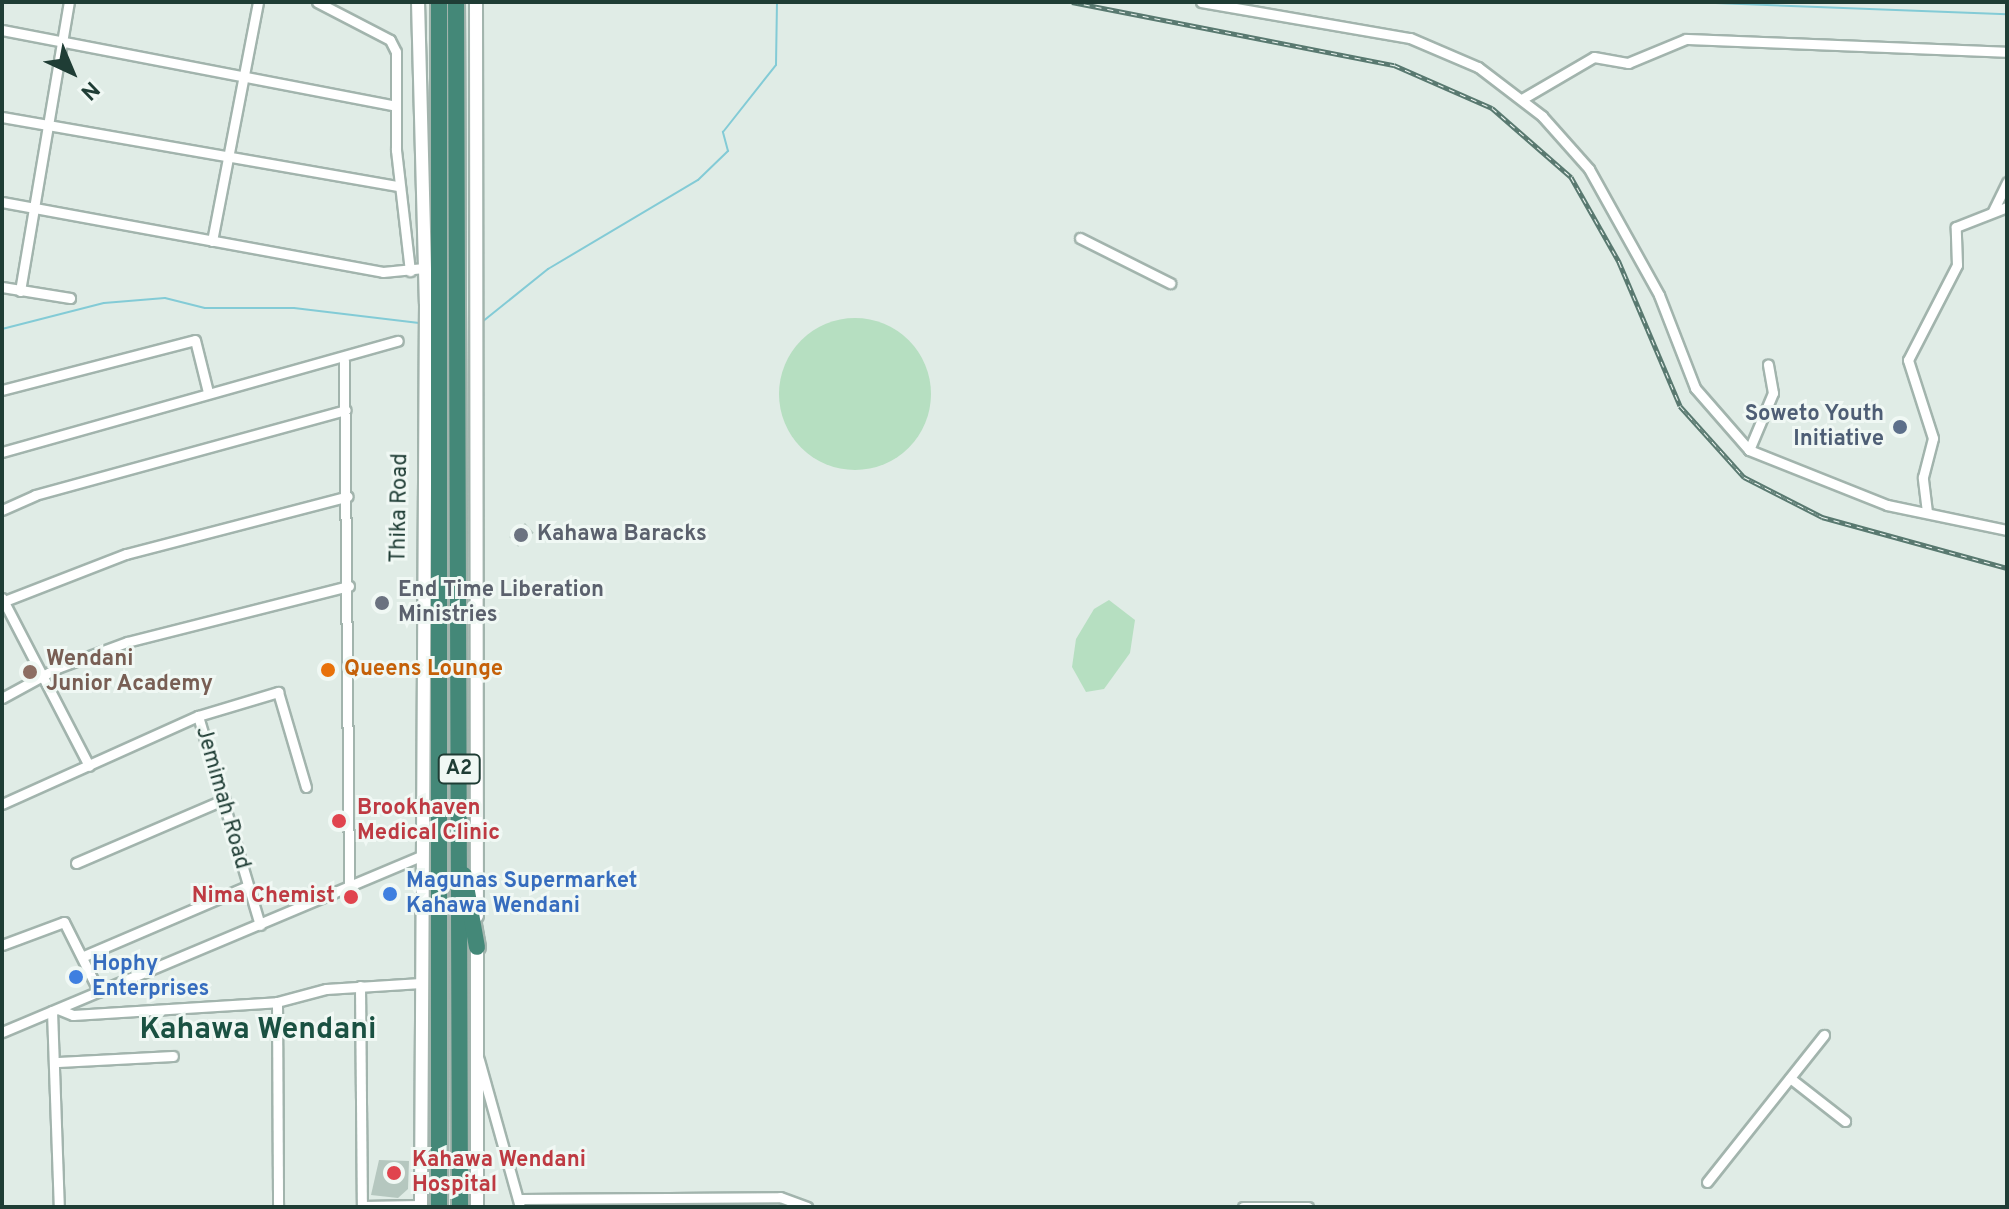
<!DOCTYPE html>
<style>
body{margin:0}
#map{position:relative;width:2009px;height:1209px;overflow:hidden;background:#e0ece6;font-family:Overpass,sans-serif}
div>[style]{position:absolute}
.green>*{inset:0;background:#b6dfc1}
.round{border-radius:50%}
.stream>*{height:2px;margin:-1px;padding:0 1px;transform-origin:1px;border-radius:1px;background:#83cbd6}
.building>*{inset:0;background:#b5c7bf;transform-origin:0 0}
.roads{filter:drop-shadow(2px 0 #a2b4ad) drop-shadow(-2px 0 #a2b4ad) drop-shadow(0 2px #a2b4ad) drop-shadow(0 -2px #a2b4ad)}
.minor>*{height:9px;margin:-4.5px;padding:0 4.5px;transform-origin:4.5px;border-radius:4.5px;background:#fff}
.secondary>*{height:12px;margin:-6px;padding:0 6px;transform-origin:6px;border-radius:6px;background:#fff}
.trunk>*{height:16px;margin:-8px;padding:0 8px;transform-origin:8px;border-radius:8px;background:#448878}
.rail>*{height:5px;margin-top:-2.5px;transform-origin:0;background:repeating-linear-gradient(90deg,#f0f8f4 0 6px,#597970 0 12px);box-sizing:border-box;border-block:2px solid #597970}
.dots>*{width:22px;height:22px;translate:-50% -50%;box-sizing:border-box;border:4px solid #f0f8f4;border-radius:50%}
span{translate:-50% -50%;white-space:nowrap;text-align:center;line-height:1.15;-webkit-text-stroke:6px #f0f8f4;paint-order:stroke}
.shield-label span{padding:2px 6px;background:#f0f8f4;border:2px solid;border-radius:6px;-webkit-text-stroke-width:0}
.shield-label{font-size:20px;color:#1f3d35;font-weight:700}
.service-label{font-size:22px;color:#4e5e75;font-weight:700}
.right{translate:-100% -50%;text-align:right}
.street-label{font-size:22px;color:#1f3d35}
.worship-label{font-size:22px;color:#5b616d;font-weight:700}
.left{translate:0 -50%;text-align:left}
.education-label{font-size:22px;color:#785e54;font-weight:700}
.food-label{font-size:22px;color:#c56008;font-weight:700}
.health-label{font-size:22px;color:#be3a42;font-weight:700}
.shop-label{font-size:22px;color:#366cbe;font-weight:700}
.district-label{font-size:30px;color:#1a5142;font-weight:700}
.frame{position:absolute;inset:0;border:4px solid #1f3d35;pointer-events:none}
.north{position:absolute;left:32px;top:32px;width:80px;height:80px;-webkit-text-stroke:6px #f0f8f4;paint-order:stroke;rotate:136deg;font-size:22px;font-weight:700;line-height:32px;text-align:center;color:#1f3d35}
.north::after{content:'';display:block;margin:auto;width:28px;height:36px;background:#1f3d35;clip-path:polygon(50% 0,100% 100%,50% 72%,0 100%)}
</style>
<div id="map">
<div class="green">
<i class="round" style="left:779px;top:318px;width:152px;height:152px"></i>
<i style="clip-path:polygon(1109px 600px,1135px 620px,1130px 653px,1104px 689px,1086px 692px,1072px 667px,1076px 639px,1094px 609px)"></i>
</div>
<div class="stream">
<i style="left:1690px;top:2px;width:317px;rotate:2.2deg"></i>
<i style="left:482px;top:322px;width:85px;rotate:-38.8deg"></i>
<i style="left:548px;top:269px;width:174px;rotate:-30.7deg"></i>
<i style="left:698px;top:180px;width:42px;rotate:-44deg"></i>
<i style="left:728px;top:151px;width:20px;rotate:-105deg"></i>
<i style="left:723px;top:132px;width:85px;rotate:-51.7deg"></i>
<i style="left:776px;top:65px;width:63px;rotate:-89.1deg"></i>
<i style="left:2px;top:329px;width:105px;rotate:-14.3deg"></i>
<i style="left:104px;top:303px;width:61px;rotate:-4.7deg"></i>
<i style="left:165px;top:298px;width:41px;rotate:14deg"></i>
<i style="left:205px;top:308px;width:89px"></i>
<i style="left:294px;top:308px;width:126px;rotate:6.8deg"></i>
</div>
<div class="building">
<i style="left:525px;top:523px;width:13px;height:21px;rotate:48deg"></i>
<i style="clip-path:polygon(379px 1160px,409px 1161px,408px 1189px,398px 1198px,371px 1195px)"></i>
</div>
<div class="roads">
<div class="minor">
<i style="left:317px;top:2px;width:82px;rotate:27.5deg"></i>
<i style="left:390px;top:40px;width:13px;rotate:63deg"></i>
<i style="left:396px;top:52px;width:98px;rotate:90deg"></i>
<i style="left:396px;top:150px;width:122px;rotate:83.4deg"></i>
<i style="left:1201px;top:2px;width:212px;rotate:9.8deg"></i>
<i style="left:1410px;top:38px;width:74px;rotate:23.1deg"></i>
<i style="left:1478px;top:67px;width:81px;rotate:37.4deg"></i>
<i style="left:1542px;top:116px;width:71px;rotate:48.4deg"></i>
<i style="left:1589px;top:169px;width:144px;rotate:60.9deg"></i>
<i style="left:1659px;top:295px;width:100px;rotate:68.8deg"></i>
<i style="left:1695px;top:388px;width:82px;rotate:48.9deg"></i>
<i style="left:1749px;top:450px;width:149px;rotate:21.7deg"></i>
<i style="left:1887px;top:505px;width:123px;rotate:11.8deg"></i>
<i style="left:2px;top:30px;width:400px;rotate:10.9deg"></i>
<i style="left:1522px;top:99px;width:83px;rotate:-30.3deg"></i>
<i style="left:1594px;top:57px;width:35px;rotate:10deg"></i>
<i style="left:1628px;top:63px;width:63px;rotate:-22.5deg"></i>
<i style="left:1686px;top:39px;width:321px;rotate:2.3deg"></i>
<i style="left:2px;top:117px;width:402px;rotate:9.9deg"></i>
<i style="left:2px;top:202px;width:387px;rotate:10.4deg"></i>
<i style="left:383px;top:272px;width:41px;rotate:-5.6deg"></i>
<i style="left:1993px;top:211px;width:32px;rotate:-64deg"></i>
<i style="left:1080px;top:238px;width:101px;rotate:26.6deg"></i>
<i style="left:212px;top:241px;width:243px;rotate:-79.1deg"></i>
<i style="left:2px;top:287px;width:69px;rotate:9.2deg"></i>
<i style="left:20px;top:291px;width:293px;rotate:-80.4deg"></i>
<i style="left:344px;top:361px;width:525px;rotate:89.45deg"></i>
<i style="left:2px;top:390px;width:199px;rotate:-14.5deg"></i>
<i style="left:195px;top:340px;width:54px;rotate:76deg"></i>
<i style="left:1749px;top:450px;width:62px;rotate:-67.2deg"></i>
<i style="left:1773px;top:393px;width:29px;rotate:-100deg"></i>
<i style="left:2px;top:452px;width:411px;rotate:-15.7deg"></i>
<i style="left:2px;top:510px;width:36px;rotate:-24deg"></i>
<i style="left:35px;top:495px;width:322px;rotate:-15.3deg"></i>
<i style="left:1927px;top:512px;width:35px;rotate:-97deg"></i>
<i style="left:1923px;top:477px;width:40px;rotate:-75.6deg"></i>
<i style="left:1933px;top:438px;width:82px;rotate:-107.8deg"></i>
<i style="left:1908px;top:360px;width:107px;rotate:-62.7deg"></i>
<i style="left:1957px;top:265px;width:38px;rotate:-92deg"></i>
<i style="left:1956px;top:227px;width:55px;rotate:-21.4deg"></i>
<i style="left:2px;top:598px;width:189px;rotate:62.6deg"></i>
<i style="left:2px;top:602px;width:133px;rotate:-21.2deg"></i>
<i style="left:126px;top:554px;width:229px;rotate:-14.6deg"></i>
<i style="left:2px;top:698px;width:63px;rotate:-28.6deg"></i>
<i style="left:57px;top:668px;width:75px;rotate:-20.4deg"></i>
<i style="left:127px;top:642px;width:229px;rotate:-14.2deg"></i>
<i style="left:198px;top:716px;width:218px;rotate:73.5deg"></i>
<i style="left:2px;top:804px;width:215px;rotate:-24.2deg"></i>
<i style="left:198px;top:716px;width:84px;rotate:-16.7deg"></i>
<i style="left:278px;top:692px;width:99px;rotate:73.6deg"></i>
<i style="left:76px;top:863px;width:162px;rotate:-23.2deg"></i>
<i style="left:2px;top:945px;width:66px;rotate:-20.4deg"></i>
<i style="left:64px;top:922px;width:78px;rotate:63.4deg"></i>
<i style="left:84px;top:956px;width:177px;rotate:-23.2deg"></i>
<i style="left:360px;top:986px;width:221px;rotate:89.5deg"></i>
<i style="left:277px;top:1002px;width:205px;rotate:89.7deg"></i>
<i style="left:58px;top:1009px;width:16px;rotate:22deg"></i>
<i style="left:73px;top:1015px;width:204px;rotate:-3.6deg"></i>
<i style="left:277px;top:1002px;width:51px;rotate:-14.9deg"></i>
<i style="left:326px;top:989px;width:95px;rotate:-3.6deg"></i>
<i style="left:52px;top:1011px;width:196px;rotate:88deg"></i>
<i style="left:2px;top:1032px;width:454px;rotate:-22.8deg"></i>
<i style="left:479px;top:1060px;width:153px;rotate:74.4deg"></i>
<i style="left:58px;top:1062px;width:115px;rotate:-3deg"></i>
<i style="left:1790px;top:1078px;width:70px;rotate:38deg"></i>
<i style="left:1707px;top:1182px;width:188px;rotate:-51.5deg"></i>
<i style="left:521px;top:1199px;width:259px;rotate:-0.4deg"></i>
<i style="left:780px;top:1197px;width:29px;rotate:20deg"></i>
<i style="left:362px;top:1206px;width:59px;rotate:-1deg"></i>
<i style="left:1243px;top:1207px;width:65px"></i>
</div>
<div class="secondary">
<i style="left:418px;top:2px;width:302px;rotate:88.5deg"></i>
<i style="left:426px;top:304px;width:903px;rotate:90.32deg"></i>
<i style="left:476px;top:2px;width:914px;rotate:89.94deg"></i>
<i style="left:477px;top:938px;width:269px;rotate:90deg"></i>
</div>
<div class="trunk">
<i style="left:439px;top:2px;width:1205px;rotate:90deg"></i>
<i style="left:456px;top:2px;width:1205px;rotate:89.81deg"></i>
<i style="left:464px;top:875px;width:73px;rotate:79.8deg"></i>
</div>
</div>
<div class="rail">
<i style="left:1072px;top:2px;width:328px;rotate:11.1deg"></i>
<i style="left:1394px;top:65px;width:107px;rotate:23.7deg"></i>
<i style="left:1492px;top:108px;width:105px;rotate:41.1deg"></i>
<i style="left:1571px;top:177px;width:98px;rotate:60.5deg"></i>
<i style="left:1619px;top:262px;width:156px;rotate:67deg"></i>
<i style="left:1680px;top:406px;width:96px;rotate:48deg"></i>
<i style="left:1744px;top:477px;width:88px;rotate:27.1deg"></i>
<i style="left:1822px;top:517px;width:192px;rotate:15.4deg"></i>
</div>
<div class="dots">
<i style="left:1900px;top:427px;background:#5c6f8a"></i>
<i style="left:521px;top:535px;background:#6b7280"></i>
<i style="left:382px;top:603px;background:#6b7280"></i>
<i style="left:328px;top:670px;background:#e8710a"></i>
<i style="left:30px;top:672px;background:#8d6e63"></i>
<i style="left:339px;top:821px;background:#e0444e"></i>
<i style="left:390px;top:894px;background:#3f7fe0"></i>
<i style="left:351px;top:897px;background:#e0444e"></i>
<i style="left:76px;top:977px;background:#3f7fe0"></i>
<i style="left:394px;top:1173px;background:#e0444e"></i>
</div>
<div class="shield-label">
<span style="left:459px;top:769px">A2</span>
</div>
<div class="service-label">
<span class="right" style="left:1884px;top:427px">Soweto Youth<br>Initiative</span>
</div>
<div class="street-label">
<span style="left:400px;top:508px;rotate:-89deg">Thika Road</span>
<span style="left:222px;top:798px;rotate:74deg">Jemimah Road</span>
</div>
<div class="worship-label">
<span class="left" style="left:537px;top:535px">Kahawa Baracks</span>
<span class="left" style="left:398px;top:603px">End Time Liberation<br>Ministries</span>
</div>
<div class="education-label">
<span class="left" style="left:46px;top:672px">Wendani<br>Junior Academy</span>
</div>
<div class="food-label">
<span class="left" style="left:344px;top:670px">Queens Lounge</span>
</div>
<div class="health-label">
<span class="left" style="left:357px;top:821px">Brookhaven<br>Medical Clinic</span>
<span class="right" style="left:335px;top:897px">Nima Chemist</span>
<span class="left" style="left:412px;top:1173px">Kahawa Wendani<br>Hospital</span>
</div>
<div class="shop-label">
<span class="left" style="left:406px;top:894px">Magunas Supermarket<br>Kahawa Wendani</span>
<span class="left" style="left:92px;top:977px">Hophy<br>Enterprises</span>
</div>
<div class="district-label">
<span style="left:258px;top:1031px">Kahawa Wendani</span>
</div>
<div class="frame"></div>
<div class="north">N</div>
</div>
